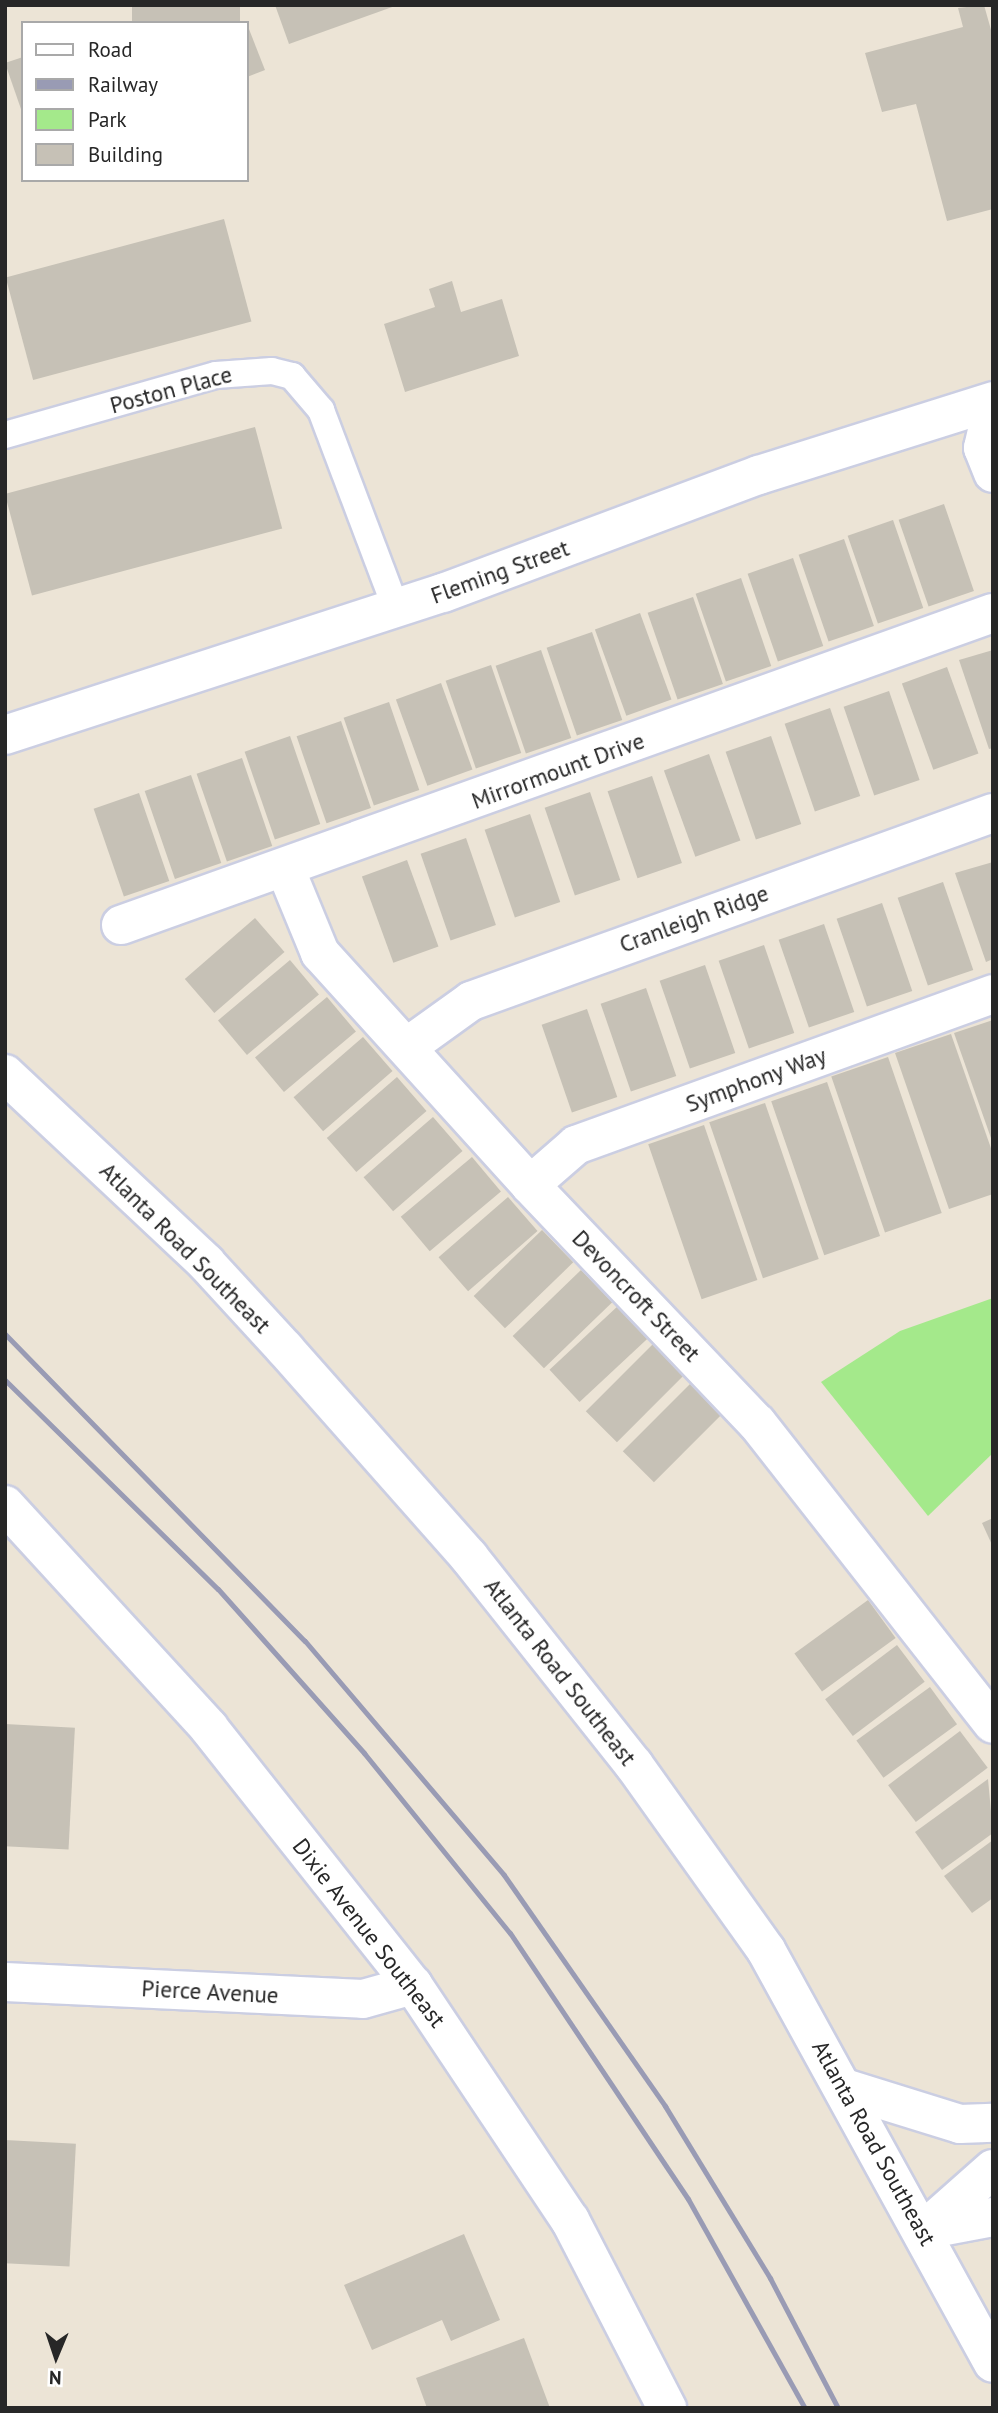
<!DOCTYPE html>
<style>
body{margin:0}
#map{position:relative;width:998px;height:2413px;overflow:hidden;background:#ece4d6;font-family:"PT Sans",sans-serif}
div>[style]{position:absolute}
.green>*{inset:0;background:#a4e98b}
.building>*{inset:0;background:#c6c1b6;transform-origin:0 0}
.roads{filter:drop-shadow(2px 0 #cbcee2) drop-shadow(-2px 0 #cbcee2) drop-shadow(0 2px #cbcee2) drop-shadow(0 -2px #cbcee2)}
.service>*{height:26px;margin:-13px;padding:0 13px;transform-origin:13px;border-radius:13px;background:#fff}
.minor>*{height:38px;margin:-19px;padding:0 19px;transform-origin:19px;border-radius:19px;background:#fff}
.secondary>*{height:38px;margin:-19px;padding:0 19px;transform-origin:19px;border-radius:19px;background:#fff}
.rail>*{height:5px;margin:-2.5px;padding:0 2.5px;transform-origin:2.5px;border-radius:2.5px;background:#999bb4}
span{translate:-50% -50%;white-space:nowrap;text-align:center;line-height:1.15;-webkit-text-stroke:5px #fff;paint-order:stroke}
.street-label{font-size:23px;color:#272727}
.frame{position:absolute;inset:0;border:7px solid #272727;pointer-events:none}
.legend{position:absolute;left:21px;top:21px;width:228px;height:161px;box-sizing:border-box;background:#fff;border:2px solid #a9a9a9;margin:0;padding:9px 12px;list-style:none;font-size:21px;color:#272727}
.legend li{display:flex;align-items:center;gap:14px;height:35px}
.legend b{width:35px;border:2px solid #a9a9a9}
.north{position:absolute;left:21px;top:2322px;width:70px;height:70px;-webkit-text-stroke:5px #fff;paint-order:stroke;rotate:182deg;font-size:19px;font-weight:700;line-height:28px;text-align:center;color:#272727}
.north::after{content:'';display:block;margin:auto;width:24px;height:32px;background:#272727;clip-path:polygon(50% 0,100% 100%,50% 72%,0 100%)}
</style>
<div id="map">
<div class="green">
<i style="clip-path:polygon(993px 1298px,993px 1453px,928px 1516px,821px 1382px,900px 1331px)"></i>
</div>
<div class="building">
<i style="left:132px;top:5px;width:108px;height:19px"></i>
<i style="clip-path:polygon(275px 5px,395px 5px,395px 6px,289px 44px)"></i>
<i style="clip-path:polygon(984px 5px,993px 37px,993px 209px,947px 221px,916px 104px,882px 112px,865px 53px,963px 27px,958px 8px)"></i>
<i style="clip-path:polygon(247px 24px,265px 70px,247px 77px)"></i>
<i style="clip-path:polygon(23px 57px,23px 112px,22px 112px,5px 63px)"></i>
<i style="left:224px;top:219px;width:106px;height:226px;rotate:75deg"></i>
<i style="clip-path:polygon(452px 281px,461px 312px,502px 299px,519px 356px,405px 392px,384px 324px,435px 307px,429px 289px)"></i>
<i style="left:255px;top:427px;width:105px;height:259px;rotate:75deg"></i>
<i style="left:944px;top:504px;width:92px;height:48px;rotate:71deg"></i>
<i style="left:893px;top:520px;width:93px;height:48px;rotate:71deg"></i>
<i style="left:844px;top:539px;width:92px;height:48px;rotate:71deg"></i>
<i style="left:793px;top:558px;width:93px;height:48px;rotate:71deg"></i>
<i style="left:741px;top:578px;width:93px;height:48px;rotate:71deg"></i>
<i style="left:693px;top:597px;width:92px;height:48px;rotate:71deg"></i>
<i style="left:640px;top:613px;width:92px;height:48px;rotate:70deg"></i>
<i style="left:592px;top:632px;width:93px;height:48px;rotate:71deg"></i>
<i style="left:541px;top:650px;width:93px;height:48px;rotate:71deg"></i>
<i style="clip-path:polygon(993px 650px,993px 748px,989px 749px,959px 660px)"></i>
<i style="left:491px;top:665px;width:93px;height:48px;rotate:71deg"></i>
<i style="left:947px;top:667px;width:92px;height:48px;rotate:70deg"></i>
<i style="left:441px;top:683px;width:92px;height:48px;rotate:70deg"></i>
<i style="left:889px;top:691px;width:94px;height:48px;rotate:71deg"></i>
<i style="left:389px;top:702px;width:93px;height:48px;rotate:71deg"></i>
<i style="left:830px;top:708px;width:93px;height:48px;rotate:71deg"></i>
<i style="left:341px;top:721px;width:92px;height:47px;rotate:71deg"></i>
<i style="left:290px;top:736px;width:93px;height:48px;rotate:71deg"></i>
<i style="left:771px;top:736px;width:93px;height:48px;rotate:71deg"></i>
<i style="left:709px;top:754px;width:92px;height:48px;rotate:70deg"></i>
<i style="left:242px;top:758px;width:93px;height:48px;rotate:71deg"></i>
<i style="left:191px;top:775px;width:93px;height:49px;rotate:71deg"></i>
<i style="left:652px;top:776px;width:92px;height:47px;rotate:71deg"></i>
<i style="left:590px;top:792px;width:93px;height:48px;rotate:71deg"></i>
<i style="left:139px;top:793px;width:93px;height:48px;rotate:71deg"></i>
<i style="left:530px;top:814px;width:93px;height:48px;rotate:71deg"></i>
<i style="left:466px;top:838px;width:92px;height:48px;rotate:71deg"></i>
<i style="left:407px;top:860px;width:92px;height:48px;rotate:70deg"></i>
<i style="clip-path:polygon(993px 862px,993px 959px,986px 962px,955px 873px)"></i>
<i style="left:943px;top:882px;width:93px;height:48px;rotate:71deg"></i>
<i style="left:882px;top:903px;width:93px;height:48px;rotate:71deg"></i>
<i style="left:255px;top:918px;width:45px;height:93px;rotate:49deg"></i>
<i style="left:824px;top:924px;width:93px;height:48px;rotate:71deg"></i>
<i style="left:764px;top:945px;width:93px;height:48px;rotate:71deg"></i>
<i style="left:290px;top:960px;width:45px;height:94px;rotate:50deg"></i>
<i style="left:705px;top:965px;width:93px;height:48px;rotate:71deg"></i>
<i style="left:646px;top:988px;width:93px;height:48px;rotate:71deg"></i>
<i style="left:327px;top:997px;width:45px;height:94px;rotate:50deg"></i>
<i style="left:587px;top:1009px;width:93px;height:48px;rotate:71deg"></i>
<i style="clip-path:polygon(993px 1020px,993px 1141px,992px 1141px,954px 1033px)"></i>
<i style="clip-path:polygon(951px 1034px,993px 1154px,993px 1194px,949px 1209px,895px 1053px)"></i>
<i style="left:363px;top:1037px;width:45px;height:92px;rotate:49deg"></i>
<i style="left:888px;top:1057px;width:165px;height:60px;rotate:71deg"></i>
<i style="left:397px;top:1077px;width:45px;height:93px;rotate:49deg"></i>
<i style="left:827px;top:1082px;width:163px;height:59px;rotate:71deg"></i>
<i style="left:765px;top:1103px;width:165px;height:59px;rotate:71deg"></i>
<i style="left:433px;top:1117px;width:45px;height:92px;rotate:49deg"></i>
<i style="left:704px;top:1125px;width:164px;height:59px;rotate:71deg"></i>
<i style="left:472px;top:1157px;width:45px;height:93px;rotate:50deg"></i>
<i style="left:508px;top:1197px;width:45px;height:92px;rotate:49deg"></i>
<i style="left:542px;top:1230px;width:45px;height:95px;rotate:46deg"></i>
<i style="left:581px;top:1270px;width:45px;height:95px;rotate:46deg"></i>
<i style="left:619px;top:1305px;width:44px;height:95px;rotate:47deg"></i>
<i style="left:653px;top:1344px;width:44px;height:95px;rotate:45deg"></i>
<i style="left:690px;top:1384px;width:44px;height:95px;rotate:45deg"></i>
<i style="clip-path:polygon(993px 1518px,993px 1547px,982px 1523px)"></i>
<i style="left:868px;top:1600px;width:47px;height:91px;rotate:54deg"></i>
<i style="left:897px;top:1645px;width:46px;height:90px;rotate:53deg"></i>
<i style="left:930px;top:1687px;width:46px;height:91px;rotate:54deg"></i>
<i style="left:5px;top:1724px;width:70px;height:122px;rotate:3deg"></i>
<i style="left:960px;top:1731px;width:46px;height:90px;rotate:53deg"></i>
<i style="clip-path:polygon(988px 1779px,993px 1833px,942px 1870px,915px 1832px)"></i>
<i style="clip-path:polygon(993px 1840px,993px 1898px,972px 1913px,944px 1876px)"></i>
<i style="left:5px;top:2140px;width:71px;height:123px;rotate:3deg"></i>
<i style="clip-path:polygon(464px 2234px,500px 2320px,451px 2341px,442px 2320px,372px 2350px,344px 2285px)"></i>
<i style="clip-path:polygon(524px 2338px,550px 2408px,427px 2408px,416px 2378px)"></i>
</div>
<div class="roads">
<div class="service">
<i style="left:5px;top:435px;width:219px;rotate:-15.9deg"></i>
<i style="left:216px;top:375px;width:56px;rotate:-4.1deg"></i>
<i style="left:272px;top:371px;width:21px;rotate:14deg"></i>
<i style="left:292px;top:376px;width:45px;rotate:49.5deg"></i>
<i style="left:321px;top:410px;width:213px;rotate:69.3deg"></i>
</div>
<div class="minor">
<i style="left:993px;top:405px;width:44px;rotate:103.1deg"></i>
<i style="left:983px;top:448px;width:27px;rotate:68deg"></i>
<i style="left:5px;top:735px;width:460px;rotate:-18deg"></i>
<i style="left:443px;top:593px;width:337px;rotate:-20.5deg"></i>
<i style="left:759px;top:475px;width:245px;rotate:-17.5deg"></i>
<i style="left:285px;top:868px;width:92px;rotate:67.6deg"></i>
<i style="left:320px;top:953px;width:313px;rotate:47.8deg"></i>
<i style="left:530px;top:1185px;width:329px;rotate:46.4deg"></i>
<i style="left:757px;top:1423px;width:382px;rotate:51.9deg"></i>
<i style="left:121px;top:925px;width:926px;rotate:-19.69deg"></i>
<i style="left:407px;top:1047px;width:79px;rotate:-35.7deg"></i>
<i style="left:471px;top:1001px;width:555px;rotate:-19.81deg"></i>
<i style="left:530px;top:1185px;width:61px;rotate:-41deg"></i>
<i style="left:576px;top:1145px;width:443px;rotate:-19.9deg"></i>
<i style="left:5px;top:1505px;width:302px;rotate:47.5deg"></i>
<i style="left:209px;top:1728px;width:328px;rotate:51.6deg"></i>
<i style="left:413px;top:1985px;width:283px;rotate:56.3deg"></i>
<i style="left:570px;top:2220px;width:212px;rotate:62.7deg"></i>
<i style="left:5px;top:1982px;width:358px;rotate:2.7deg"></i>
<i style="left:363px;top:1999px;width:52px;rotate:-15.6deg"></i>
<i style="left:924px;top:2230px;width:92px;rotate:-41.5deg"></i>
<i style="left:924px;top:2230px;width:70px;rotate:-10.7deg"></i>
</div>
<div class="secondary">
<i style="left:5px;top:1074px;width:276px;rotate:43.2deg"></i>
<i style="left:206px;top:1263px;width:117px;rotate:47.4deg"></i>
<i style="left:285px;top:1349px;width:278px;rotate:48.5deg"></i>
<i style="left:469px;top:1557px;width:265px;rotate:51.6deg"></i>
<i style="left:634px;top:1765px;width:227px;rotate:54.5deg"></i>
<i style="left:766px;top:1950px;width:471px;rotate:61.2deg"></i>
<i style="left:844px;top:2088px;width:121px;rotate:17.2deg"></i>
<i style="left:960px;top:2124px;width:33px;rotate:-2deg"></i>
</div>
</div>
<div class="rail">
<i style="left:5px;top:1334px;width:429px;rotate:45.7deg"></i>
<i style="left:305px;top:1641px;width:307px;rotate:49.6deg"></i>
<i style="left:504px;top:1875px;width:282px;rotate:55.1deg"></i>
<i style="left:665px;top:2106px;width:202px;rotate:58.6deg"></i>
<i style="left:770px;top:2278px;width:147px;rotate:62.4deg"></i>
<i style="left:5px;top:1380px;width:298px;rotate:44.5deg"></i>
<i style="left:218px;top:1589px;width:220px;rotate:48.3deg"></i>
<i style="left:364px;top:1753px;width:232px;rotate:51deg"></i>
<i style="left:510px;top:1933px;width:320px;rotate:56.2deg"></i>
<i style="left:688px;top:2199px;width:240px;rotate:60.8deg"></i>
</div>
<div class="street-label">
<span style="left:171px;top:390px;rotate:-15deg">Poston Place</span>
<span style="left:500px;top:572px;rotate:-20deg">Fleming Street</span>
<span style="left:558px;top:771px;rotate:-20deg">Mirrormount Drive</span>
<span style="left:694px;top:919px;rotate:-20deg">Cranleigh Ridge</span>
<span style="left:756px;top:1080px;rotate:-20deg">Symphony Way</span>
<span style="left:185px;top:1248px;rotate:45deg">Atlanta Road Southeast</span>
<span style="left:636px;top:1296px;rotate:46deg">Devoncroft Street</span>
<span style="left:560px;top:1672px;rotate:52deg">Atlanta Road Southeast</span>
<span style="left:369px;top:1933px;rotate:52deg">Dixie Avenue Southeast</span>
<span style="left:210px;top:1992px;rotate:3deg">Pierce Avenue</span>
<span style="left:874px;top:2143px;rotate:61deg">Atlanta Road Southeast</span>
</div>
<div class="frame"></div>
<ul class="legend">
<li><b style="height:9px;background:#fff"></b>Road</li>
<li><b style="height:9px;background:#999bb4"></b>Railway</li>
<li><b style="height:19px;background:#a4e98b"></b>Park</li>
<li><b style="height:19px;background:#c6c1b6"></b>Building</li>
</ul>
<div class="north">N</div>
</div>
